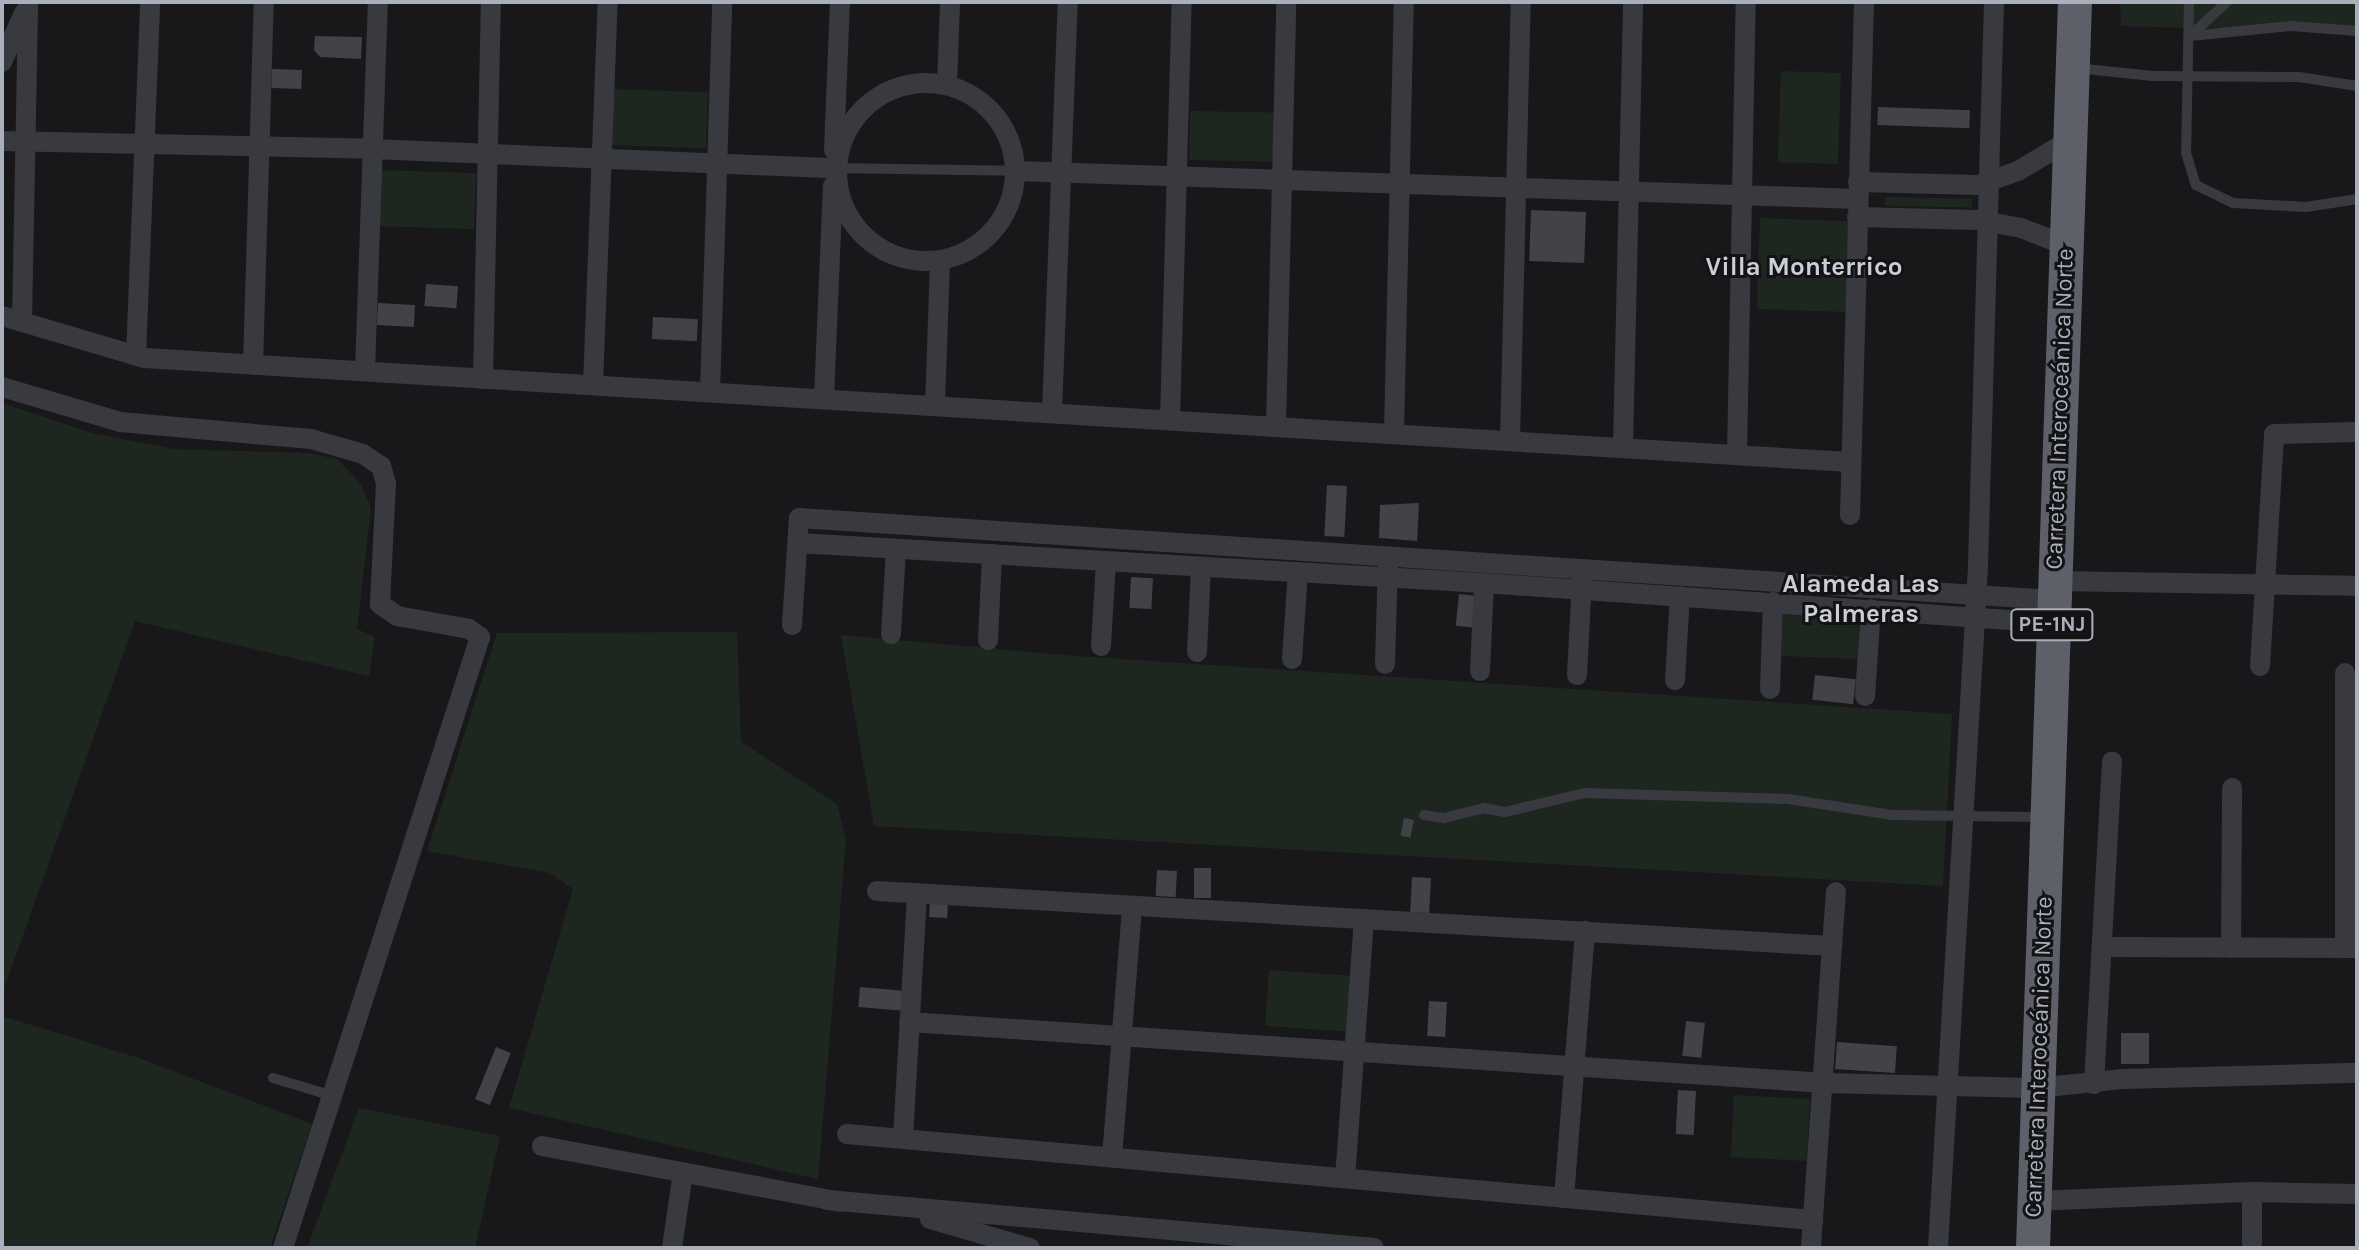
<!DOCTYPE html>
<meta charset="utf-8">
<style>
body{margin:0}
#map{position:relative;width:2359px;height:1250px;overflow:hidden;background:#18181b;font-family:Karla,sans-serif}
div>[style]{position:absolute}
.green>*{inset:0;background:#1e271f;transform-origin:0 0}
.building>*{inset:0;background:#424348;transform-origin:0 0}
.service>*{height:10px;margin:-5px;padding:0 5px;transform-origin:5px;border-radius:5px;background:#393a40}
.minor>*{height:20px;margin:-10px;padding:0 10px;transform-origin:10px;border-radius:10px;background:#393a40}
.minor>.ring{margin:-10px;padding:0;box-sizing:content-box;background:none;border:20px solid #393a40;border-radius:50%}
.trunk>*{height:34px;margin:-17px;padding:0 17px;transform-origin:17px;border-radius:17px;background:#5d6069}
span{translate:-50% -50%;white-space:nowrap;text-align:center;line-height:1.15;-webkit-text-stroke:6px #131316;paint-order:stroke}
.shield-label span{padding:2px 6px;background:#131316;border:2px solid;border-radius:6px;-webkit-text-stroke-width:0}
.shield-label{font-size:22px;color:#aaafbc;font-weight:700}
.street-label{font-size:24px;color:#aaafbc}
.neighbourhood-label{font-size:26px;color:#cbced7;font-weight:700}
.frame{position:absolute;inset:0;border:4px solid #aaafbc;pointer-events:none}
</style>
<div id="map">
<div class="green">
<i style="clip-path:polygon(2120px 2px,2357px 2px,2357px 33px,2121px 26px)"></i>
<i style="left:1781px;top:71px;width:60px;height:91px;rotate:2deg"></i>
<i style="left:613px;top:89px;width:95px;height:56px;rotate:2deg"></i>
<i style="left:1190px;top:111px;width:89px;height:49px;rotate:1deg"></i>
<i style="left:381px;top:170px;width:95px;height:56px;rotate:2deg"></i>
<i style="left:1885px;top:197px;width:87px;height:9px;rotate:1deg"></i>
<i style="left:1760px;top:218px;width:90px;height:91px;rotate:2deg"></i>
<i style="clip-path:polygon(2px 403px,92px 433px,173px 449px,308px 453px,337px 459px,361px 484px,371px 508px,357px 629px,375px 637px,369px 676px,135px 621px,2px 994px)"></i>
<i style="left:1783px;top:615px;width:76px;height:41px;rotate:2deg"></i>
<i style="clip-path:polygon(737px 632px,741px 742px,837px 804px,846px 840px,818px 1179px,509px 1108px,573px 889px,550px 873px,427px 851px,497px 633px)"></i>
<i style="clip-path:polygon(841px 635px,1076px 656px,1952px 714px,1943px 886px,874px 826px)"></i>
<i style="left:1269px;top:970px;width:81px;height:56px;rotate:4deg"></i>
<i style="clip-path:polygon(2px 1016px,139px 1058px,312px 1124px,270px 1248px,2px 1248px)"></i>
<i style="left:1734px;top:1095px;width:76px;height:62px;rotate:3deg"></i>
<i style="clip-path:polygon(359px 1108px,500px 1136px,475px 1248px,307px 1248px)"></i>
</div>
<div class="building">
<i style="clip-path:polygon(315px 36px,362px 37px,361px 59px,320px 57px,314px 50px)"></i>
<i style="left:272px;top:69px;width:30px;height:19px;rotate:2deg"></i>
<i style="left:1878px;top:107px;width:92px;height:18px;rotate:2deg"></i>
<i style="left:1531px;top:210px;width:55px;height:51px;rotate:2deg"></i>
<i style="left:426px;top:284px;width:32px;height:22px;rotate:4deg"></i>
<i style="left:378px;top:303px;width:37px;height:22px;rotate:3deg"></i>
<i style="left:653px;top:317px;width:45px;height:22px;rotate:3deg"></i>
<i style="left:1327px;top:485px;width:20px;height:51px;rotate:3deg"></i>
<i style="clip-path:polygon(1419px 503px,1417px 541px,1379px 538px,1380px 505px)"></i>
<i style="left:1131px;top:577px;width:22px;height:31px;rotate:3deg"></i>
<i style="left:1459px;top:594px;width:19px;height:32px;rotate:6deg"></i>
<i style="left:1815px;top:675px;width:41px;height:25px;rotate:6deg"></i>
<i style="left:1404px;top:818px;width:10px;height:18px;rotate:11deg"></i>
<i style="left:1194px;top:868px;width:17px;height:30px"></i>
<i style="left:1157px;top:870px;width:20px;height:26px;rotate:3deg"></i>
<i style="left:1412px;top:877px;width:19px;height:35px;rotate:3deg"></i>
<i style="left:930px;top:902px;width:18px;height:15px;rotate:3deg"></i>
<i style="left:860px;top:987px;width:45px;height:20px;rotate:5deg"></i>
<i style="left:1429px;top:1001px;width:18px;height:35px;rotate:3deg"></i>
<i style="left:1686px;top:1021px;width:19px;height:35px;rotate:6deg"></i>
<i style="left:2121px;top:1033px;width:28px;height:31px"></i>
<i style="left:1837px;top:1042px;width:60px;height:27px;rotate:4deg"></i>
<i style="left:496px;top:1047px;width:16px;height:56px;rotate:22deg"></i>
<i style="left:1678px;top:1090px;width:18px;height:44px;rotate:3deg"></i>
</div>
<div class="service">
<i style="left:2189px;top:2px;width:151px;rotate:91.1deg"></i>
<i style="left:2186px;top:153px;width:34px;rotate:73deg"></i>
<i style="left:2196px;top:185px;width:41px;rotate:25.9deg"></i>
<i style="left:2233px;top:203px;width:73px;rotate:3.1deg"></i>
<i style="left:2306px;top:207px;width:52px;rotate:-8.9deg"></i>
<i style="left:2190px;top:36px;width:101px;rotate:-5.7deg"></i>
<i style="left:2291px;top:26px;width:66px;rotate:4.3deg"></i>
<i style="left:2190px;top:36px;width:50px;rotate:-42.6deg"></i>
<i style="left:2076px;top:68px;width:77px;rotate:5.9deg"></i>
<i style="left:2153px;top:76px;width:146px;rotate:0.4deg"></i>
<i style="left:2299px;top:77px;width:59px;rotate:8.8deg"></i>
<i style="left:833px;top:168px;width:181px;rotate:0.9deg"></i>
<i style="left:1424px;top:815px;width:20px;rotate:9deg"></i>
<i style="left:1444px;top:818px;width:41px;rotate:-14deg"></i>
<i style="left:1484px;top:808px;width:21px;rotate:11deg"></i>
<i style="left:1505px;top:812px;width:82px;rotate:-13.4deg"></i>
<i style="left:1585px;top:793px;width:203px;rotate:1.7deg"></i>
<i style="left:1788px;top:799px;width:105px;rotate:8.7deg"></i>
<i style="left:1892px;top:815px;width:152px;rotate:0.8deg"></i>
<i style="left:273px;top:1078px;width:63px;rotate:16.7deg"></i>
</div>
<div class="minor">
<i style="left:2px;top:62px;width:54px;rotate:-65.8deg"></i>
<i class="ring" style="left:837px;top:83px;width:158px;height:158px"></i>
<i style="left:947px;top:85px;width:83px;rotate:-87.9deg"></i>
<i style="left:2px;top:141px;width:370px;rotate:1.2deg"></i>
<i style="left:372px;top:149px;width:461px;rotate:2.4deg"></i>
<i style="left:834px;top:150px;width:148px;rotate:-87.7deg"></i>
<i style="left:1014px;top:171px;width:844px;rotate:1.9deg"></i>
<i style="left:1858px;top:182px;width:120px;rotate:1.4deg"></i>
<i style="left:1978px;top:185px;width:42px;rotate:-19.3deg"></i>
<i style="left:2018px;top:171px;width:58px;rotate:-31deg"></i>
<i style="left:1857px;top:217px;width:121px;rotate:1.4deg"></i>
<i style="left:1978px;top:220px;width:44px;rotate:10.5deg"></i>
<i style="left:2021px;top:228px;width:47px;rotate:21.1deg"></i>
<i style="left:2px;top:316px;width:148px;rotate:16.5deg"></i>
<i style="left:144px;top:358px;width:1709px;rotate:3.49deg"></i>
<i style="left:22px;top:322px;width:319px;rotate:-88.9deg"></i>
<i style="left:136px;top:356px;width:354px;rotate:-87.7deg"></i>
<i style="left:253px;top:365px;width:363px;rotate:-88.3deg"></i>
<i style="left:365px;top:371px;width:369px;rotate:-88deg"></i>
<i style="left:483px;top:379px;width:377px;rotate:-88.8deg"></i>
<i style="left:593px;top:385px;width:383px;rotate:-87.8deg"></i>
<i style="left:2px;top:387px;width:123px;rotate:16.5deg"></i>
<i style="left:120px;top:422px;width:192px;rotate:5.1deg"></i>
<i style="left:311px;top:439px;width:54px;rotate:16.1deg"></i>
<i style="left:363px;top:454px;width:22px;rotate:34deg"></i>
<i style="left:381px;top:466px;width:19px;rotate:74deg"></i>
<i style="left:386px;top:484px;width:120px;rotate:92.9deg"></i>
<i style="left:380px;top:604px;width:21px;rotate:35deg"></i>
<i style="left:397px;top:616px;width:73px;rotate:10.2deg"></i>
<i style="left:469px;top:629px;width:14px;rotate:36deg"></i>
<i style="left:480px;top:637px;width:642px;rotate:107.87deg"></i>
<i style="left:710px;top:392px;width:390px;rotate:-88.2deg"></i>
<i style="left:824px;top:398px;width:212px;rotate:-87.6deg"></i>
<i style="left:935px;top:405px;width:145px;rotate:-88deg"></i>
<i style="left:1052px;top:412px;width:410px;rotate:-87.8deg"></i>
<i style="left:1170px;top:419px;width:417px;rotate:-88.4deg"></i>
<i style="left:1276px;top:425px;width:423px;rotate:-88.6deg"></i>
<i style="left:1394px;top:433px;width:431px;rotate:-88.7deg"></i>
<i style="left:1510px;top:440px;width:438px;rotate:-88.6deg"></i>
<i style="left:1623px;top:447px;width:445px;rotate:-88.7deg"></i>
<i style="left:1737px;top:455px;width:453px;rotate:-88.9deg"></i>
<i style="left:1850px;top:515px;width:513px;rotate:-88.44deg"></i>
<i style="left:798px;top:543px;width:687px;rotate:3.34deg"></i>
<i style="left:1484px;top:583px;width:570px;rotate:4.02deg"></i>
<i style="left:2054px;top:581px;width:303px;rotate:0.9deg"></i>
<i style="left:792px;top:625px;width:107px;rotate:-86.3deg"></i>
<i style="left:799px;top:518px;width:1257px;rotate:3.74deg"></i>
<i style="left:891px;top:634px;width:85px;rotate:-86.6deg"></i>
<i style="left:988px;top:640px;width:86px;rotate:-87.3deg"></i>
<i style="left:1101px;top:646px;width:85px;rotate:-86.6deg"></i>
<i style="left:1197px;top:652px;width:85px;rotate:-87.3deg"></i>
<i style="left:1292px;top:659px;width:87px;rotate:-86.1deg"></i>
<i style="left:1385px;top:664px;width:99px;rotate:-88.3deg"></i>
<i style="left:2260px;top:666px;width:232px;rotate:-86.5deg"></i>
<i style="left:2274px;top:434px;width:83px;rotate:-1.4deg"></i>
<i style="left:1480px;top:671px;width:88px;rotate:-87.4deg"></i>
<i style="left:1577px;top:675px;width:97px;rotate:-87deg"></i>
<i style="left:1675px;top:680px;width:84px;rotate:-86.6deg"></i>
<i style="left:1770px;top:689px;width:87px;rotate:-88deg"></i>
<i style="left:1865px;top:696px;width:87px;rotate:-86.1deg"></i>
<i style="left:877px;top:891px;width:957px;rotate:3.3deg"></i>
<i style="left:1832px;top:946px;width:303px;rotate:94deg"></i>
<i style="left:1832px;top:946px;width:54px;rotate:-85.8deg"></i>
<i style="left:2103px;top:947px;width:254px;rotate:0.2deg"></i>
<i style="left:2231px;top:948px;width:160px;rotate:-89.6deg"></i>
<i style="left:2345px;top:948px;width:275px;rotate:-90deg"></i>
<i style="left:909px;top:1022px;width:918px;rotate:3.81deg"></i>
<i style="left:1825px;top:1083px;width:212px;rotate:1.4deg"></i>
<i style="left:2037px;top:1088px;width:85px;rotate:-6deg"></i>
<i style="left:2122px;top:1079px;width:235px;rotate:-1.5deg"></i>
<i style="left:2094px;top:1084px;width:323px;rotate:-86.8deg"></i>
<i style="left:847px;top:1134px;width:970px;rotate:5.09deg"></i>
<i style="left:903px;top:1138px;width:245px;rotate:-86.7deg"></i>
<i style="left:542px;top:1146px;width:303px;rotate:10.6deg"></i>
<i style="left:1112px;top:1157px;width:252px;rotate:-85.4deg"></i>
<i style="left:1345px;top:1178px;width:260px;rotate:-85.8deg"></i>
<i style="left:1564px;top:1198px;width:268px;rotate:-85.5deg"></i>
<i style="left:827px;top:1200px;width:549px;rotate:5.01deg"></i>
<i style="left:2034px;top:1201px;width:218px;rotate:-2.4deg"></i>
<i style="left:2252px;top:1192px;width:105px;rotate:1.1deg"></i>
<i style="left:930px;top:1219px;width:104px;rotate:16.2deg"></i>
<i style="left:672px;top:1248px;width:76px;rotate:-81.7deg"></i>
<i style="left:1938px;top:1248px;width:682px;rotate:-86.64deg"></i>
<i style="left:1978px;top:567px;width:565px;rotate:-88.38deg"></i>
<i style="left:2252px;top:1248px;width:56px;rotate:-90deg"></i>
</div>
<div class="trunk">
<i style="left:2033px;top:1248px;width:1247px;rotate:-88.07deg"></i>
</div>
<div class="shield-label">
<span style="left:2052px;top:625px">PE-1NJ</span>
</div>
<div class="street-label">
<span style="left:2060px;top:409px;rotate:-88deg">Carretera Interoceánica Norte</span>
<span style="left:2039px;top:1057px;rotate:-88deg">Carretera Interoceánica Norte</span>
</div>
<div class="neighbourhood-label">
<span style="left:1804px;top:267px">Villa Monterrico</span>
<span style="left:1861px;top:599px">Alameda Las<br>Palmeras</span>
</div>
<div class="frame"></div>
</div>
